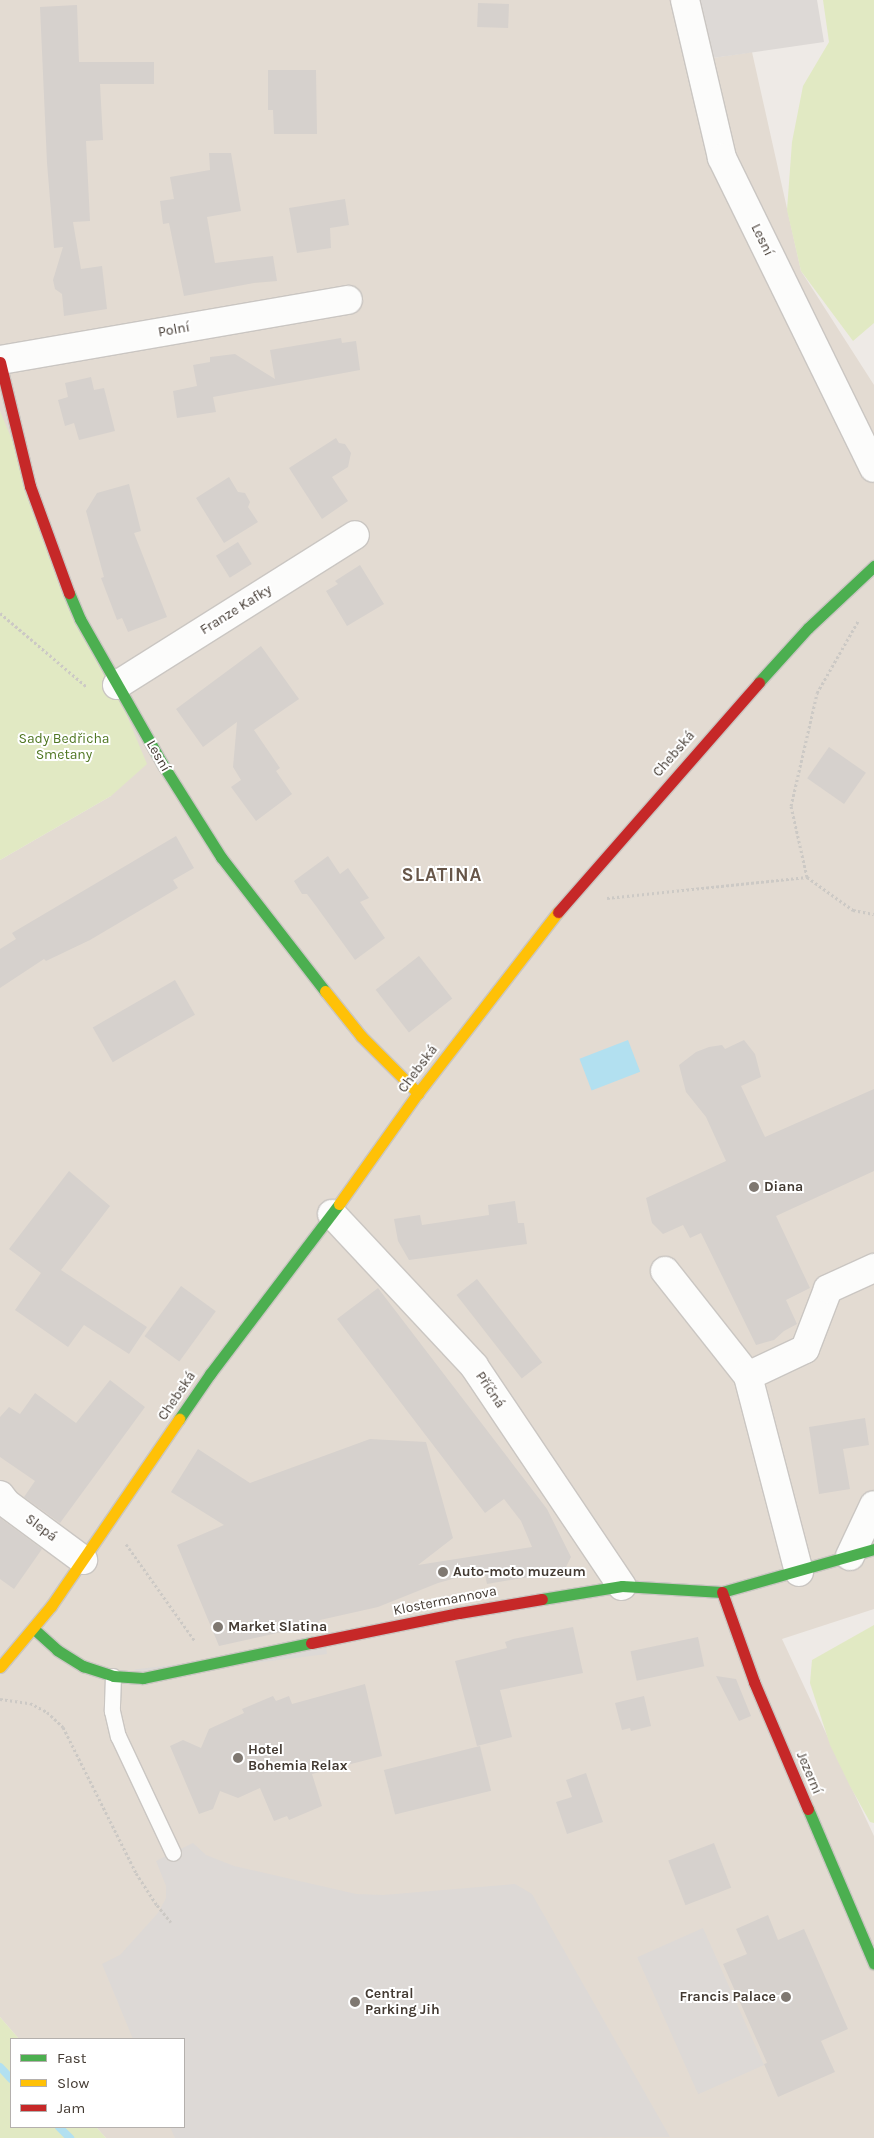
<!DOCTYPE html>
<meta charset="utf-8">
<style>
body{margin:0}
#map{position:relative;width:874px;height:2138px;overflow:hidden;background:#eeeae6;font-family:Karla,sans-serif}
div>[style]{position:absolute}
.residential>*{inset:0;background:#e3dbd2}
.green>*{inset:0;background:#e1e9c3}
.parking>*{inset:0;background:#ddd9d6;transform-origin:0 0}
.water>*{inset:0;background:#b2e0f0;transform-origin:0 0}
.stream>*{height:8px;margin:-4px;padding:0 4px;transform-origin:4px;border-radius:4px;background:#b2e0f0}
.building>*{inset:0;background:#d6d1cd;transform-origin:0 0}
.path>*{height:3px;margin-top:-1.5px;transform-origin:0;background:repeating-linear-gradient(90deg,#ccc9c5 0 2.5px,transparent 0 5px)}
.roads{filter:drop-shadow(1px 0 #cac6c2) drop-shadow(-1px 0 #cac6c2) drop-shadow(0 1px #cac6c2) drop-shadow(0 -1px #cac6c2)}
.lane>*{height:15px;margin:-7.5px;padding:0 7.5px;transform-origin:7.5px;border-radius:7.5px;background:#fcfcfb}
.street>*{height:28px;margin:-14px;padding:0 14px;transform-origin:14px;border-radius:14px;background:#fcfcfb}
.fast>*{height:11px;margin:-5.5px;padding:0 5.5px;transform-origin:5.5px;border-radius:5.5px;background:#4caf50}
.slow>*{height:11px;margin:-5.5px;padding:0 5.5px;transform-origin:5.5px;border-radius:5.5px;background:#ffc107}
.jam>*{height:11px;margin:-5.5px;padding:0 5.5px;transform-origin:5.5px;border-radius:5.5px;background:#c62828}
.dots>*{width:14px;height:14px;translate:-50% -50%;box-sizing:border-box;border:2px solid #fff;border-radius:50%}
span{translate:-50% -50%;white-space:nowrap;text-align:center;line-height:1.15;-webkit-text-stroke:4px #fff;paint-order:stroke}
.street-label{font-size:14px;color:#433a32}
.park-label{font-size:14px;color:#507723}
.poi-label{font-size:14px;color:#433a32;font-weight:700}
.left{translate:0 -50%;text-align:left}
.right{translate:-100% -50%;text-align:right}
.district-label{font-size:19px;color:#675649;font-weight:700;letter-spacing:1px}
.legend{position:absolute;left:10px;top:2038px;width:175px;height:90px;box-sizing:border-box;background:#fff;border:1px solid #b4b0ad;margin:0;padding:6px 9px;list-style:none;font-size:15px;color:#433a32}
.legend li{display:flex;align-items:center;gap:10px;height:25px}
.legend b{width:25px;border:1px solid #b4b0ad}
</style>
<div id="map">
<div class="residential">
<i style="clip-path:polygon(0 0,696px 0,706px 59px,752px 52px,801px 271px,874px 385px,874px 1609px,782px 1639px,874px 1836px,874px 2138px,106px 2138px,96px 2127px,184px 2127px,184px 2039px,19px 2039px,0 2017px,0 860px,111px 796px,0 411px)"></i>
</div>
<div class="green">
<i style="clip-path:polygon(823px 0,874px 0,874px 323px,853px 341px,801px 271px,787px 210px,792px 142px,803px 86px,829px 42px)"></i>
<i style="clip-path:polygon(0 411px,147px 764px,111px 796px,0 860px)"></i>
<i style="clip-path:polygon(874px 1625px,874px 1823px,870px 1822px,850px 1786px,830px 1745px,810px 1683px,812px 1660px)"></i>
<i style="clip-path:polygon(0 2017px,19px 2039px,11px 2039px,11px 2127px,96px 2127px,106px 2138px,0 2138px)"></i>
</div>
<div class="parking">
<i style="clip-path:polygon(696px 0,817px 0,824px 42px,706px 59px)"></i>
<i style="left:326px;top:1646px;width:8px;height:193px;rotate:83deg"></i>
<i style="clip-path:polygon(193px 1843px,206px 1855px,234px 1866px,356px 1894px,383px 1895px,515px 1884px,532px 1894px,670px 2137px,175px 2138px,170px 2127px,184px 2127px,184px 2039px,133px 2039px,102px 1964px,120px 1955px,158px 1913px,166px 1898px,166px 1886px,156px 1861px)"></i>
<i style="left:703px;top:1928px;width:150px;height:72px;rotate:66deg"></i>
</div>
<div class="water">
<i style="left:628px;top:1040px;width:34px;height:52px;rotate:69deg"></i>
</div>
<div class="stream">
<i style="left:0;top:2067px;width:16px;rotate:47deg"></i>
<i style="left:59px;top:2127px;width:16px;rotate:45deg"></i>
</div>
<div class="building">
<i style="left:478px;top:3px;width:31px;height:24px;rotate:2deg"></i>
<i style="clip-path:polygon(77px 5px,79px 62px,154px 62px,154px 84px,100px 84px,103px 140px,86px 141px,90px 221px,73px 222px,81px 269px,102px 266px,107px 309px,64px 316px,62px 294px,55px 289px,53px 280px,63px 247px,54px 248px,47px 163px,40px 7px)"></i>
<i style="clip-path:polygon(268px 70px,316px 70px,317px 134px,274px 134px,273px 110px,268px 110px)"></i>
<i style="clip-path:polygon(209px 153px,231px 153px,241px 211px,207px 217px,215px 263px,273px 256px,277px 281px,254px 283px,184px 296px,169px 223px,163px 224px,160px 201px,174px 199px,170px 177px,210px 170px)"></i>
<i style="clip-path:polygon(345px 199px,349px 225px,330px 228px,331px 248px,297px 253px,289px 208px)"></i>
<i style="clip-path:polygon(341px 338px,342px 343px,356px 341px,360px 370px,213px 397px,216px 412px,177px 418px,173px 391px,197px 386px,193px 365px,210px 362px,210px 357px,235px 354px,275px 379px,270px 350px)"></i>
<i style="clip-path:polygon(91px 377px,94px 390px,104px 388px,115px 431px,79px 440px,74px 423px,65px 426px,58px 400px,68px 397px,65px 383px)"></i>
<i style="clip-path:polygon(336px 438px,339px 443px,345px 444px,351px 453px,348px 467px,332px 477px,348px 501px,322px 519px,289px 468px)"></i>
<i style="clip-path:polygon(229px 477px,238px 492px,245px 493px,250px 502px,248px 507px,258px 522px,224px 543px,196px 498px)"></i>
<i style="clip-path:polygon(129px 484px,141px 531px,134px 533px,167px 617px,128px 632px,122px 618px,117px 620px,101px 578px,104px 577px,86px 511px,97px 493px)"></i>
<i style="left:238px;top:542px;width:26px;height:26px;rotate:58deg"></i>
<i style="clip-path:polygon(360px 565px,384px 604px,347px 626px,326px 591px,338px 584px,335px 581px)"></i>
<i style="clip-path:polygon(261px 646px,299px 699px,254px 730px,280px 768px,276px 771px,292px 794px,256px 821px,231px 787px,241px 780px,233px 767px,237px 722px,203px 747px,176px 709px)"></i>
<i style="left:829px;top:747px;width:45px;height:38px;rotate:35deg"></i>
<i style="clip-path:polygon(176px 836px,194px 868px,173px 880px,178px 888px,90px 940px,46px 961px,44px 959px,0 988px,0 949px,16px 939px,12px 933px)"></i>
<i style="clip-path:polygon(328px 856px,340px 874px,348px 868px,369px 898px,360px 902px,385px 938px,355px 960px,316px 906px,307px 894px,302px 894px,294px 881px)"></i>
<i style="left:419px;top:956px;width:54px;height:55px;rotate:52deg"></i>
<i style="left:175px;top:980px;width:40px;height:95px;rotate:60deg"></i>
<i style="clip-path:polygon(744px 1040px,755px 1054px,761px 1077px,741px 1086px,765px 1137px,874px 1089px,874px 1171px,776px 1216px,810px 1288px,786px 1300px,797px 1324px,784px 1331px,774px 1340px,756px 1345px,701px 1233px,690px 1238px,683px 1225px,663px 1234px,652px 1223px,646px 1198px,726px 1161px,706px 1117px,686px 1092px,679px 1065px,696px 1052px,709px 1047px,722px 1045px,725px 1049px)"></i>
<i style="clip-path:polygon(69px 1171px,110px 1206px,61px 1270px,147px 1327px,129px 1354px,84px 1325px,68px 1347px,15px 1310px,41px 1273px,9px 1249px)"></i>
<i style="clip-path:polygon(515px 1201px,518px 1223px,524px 1223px,527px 1244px,409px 1260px,398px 1241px,394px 1219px,420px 1215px,422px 1225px,489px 1215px,488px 1205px)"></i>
<i style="left:477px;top:1279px;width:106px;height:26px;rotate:52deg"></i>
<i style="left:181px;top:1286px;width:43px;height:62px;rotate:36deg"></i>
<i style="clip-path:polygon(378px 1288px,547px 1509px,571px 1557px,564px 1571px,487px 1584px,484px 1570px,438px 1583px,378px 1607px,320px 1620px,317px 1624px,219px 1646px,177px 1545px,224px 1525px,171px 1492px,198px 1449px,250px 1483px,370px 1439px,426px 1442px,453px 1538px,418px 1565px,532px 1547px,521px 1521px,504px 1499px,485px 1513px,337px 1319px)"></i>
<i style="clip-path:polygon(110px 1380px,145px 1407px,60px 1523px,24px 1497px,35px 1481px,0 1457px,0 1417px,9px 1407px,20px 1414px,35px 1393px,76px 1423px)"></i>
<i style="clip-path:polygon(865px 1418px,869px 1445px,843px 1449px,850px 1489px,819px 1494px,809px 1427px)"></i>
<i style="clip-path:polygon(0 1518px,42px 1549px,14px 1589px,0 1579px)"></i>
<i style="clip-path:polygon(573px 1627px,583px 1673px,500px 1690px,512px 1737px,477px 1746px,455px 1661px,507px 1648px,505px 1642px,513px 1639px)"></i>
<i style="left:698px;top:1637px;width:30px;height:69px;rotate:78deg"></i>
<i style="clip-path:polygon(716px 1676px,736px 1679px,751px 1716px,739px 1721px)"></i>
<i style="clip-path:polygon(365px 1684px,382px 1756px,312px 1774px,322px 1806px,289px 1820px,287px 1816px,274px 1821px,260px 1788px,238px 1798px,220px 1791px,213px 1809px,199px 1814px,170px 1746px,183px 1740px,201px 1748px,209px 1729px,244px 1713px,242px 1709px,273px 1696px,276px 1701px,289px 1696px,292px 1704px)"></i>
<i style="clip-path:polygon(644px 1696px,651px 1726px,631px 1731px,630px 1728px,622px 1730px,615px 1703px)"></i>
<i style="left:480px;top:1746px;width:46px;height:99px;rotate:76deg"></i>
<i style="clip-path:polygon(586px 1773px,603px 1822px,567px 1834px,556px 1802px,572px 1797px,566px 1780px)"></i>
<i style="left:714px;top:1843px;width:48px;height:49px;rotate:69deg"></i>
<i style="clip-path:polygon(768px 1915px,778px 1940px,804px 1929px,848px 2029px,821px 2041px,835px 2072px,778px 2097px,764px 2064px,767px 2063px,723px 1964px,747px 1954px,736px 1929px)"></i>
</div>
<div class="path">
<i style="left:0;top:613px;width:114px;rotate:40.4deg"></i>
<i style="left:807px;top:877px;width:73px;rotate:-102.7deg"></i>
<i style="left:791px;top:806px;width:116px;rotate:-77deg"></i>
<i style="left:817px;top:693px;width:83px;rotate:-60.3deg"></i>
<i style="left:607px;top:898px;width:201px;rotate:-6deg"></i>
<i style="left:807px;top:877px;width:57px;rotate:35.7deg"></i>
<i style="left:853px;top:910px;width:21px;rotate:11deg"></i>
<i style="left:126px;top:1544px;width:119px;rotate:54.6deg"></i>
<i style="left:0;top:1699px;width:30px;rotate:8deg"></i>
<i style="left:30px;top:1703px;width:19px;rotate:28deg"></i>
<i style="left:47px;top:1712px;width:22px;rotate:43deg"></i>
<i style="left:63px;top:1727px;width:163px;rotate:63.4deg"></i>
<i style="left:136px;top:1873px;width:38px;rotate:57deg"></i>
<i style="left:157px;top:1905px;width:22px;rotate:51deg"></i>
</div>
<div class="roads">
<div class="lane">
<i style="left:113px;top:1676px;width:35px;rotate:92deg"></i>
<i style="left:112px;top:1711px;width:26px;rotate:77deg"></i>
<i style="left:118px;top:1736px;width:129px;rotate:64.8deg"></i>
</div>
<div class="street">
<i style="left:685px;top:0;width:162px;rotate:76.8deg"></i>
<i style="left:722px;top:158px;width:345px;rotate:63.9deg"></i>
<i style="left:0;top:360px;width:353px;rotate:-9.8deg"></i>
<i style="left:117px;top:685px;width:281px;rotate:-32.2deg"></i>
<i style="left:332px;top:1214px;width:208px;rotate:46.9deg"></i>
<i style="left:474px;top:1366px;width:265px;rotate:56.1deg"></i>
<i style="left:665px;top:1271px;width:134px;rotate:51.7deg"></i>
<i style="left:0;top:1495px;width:10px;rotate:53deg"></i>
<i style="left:6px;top:1503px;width:96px;rotate:36.5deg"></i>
<i style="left:850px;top:1556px;width:56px;rotate:-64.8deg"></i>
<i style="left:799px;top:1572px;width:203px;rotate:-104.6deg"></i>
<i style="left:748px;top:1376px;width:63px;rotate:-25.3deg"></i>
<i style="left:805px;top:1349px;width:64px;rotate:-69deg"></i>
<i style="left:828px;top:1289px;width:51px;rotate:-24.5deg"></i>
</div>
<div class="fast">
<i style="left:69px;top:593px;width:28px;rotate:67deg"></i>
<i style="left:80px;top:619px;width:168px;rotate:60.4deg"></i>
<i style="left:163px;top:765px;width:109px;rotate:57.8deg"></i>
<i style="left:221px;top:857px;width:170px;rotate:52.2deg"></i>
<i style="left:759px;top:682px;width:73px;rotate:-47.8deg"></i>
<i style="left:808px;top:628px;width:91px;rotate:-43.2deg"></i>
<i style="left:179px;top:1419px;width:55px;rotate:-55.4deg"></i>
<i style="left:210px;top:1374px;width:213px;rotate:-52.8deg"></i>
<i style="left:542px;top:1599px;width:81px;rotate:-9.2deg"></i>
<i style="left:622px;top:1586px;width:100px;rotate:3.4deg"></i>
<i style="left:722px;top:1592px;width:158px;rotate:-15.8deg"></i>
<i style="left:34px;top:1629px;width:31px;rotate:42deg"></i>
<i style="left:57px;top:1650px;width:31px;rotate:32deg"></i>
<i style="left:83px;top:1666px;width:32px;rotate:18deg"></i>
<i style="left:113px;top:1676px;width:30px;rotate:4deg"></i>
<i style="left:143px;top:1678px;width:172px;rotate:-11.8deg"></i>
<i style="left:808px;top:1809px;width:168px;rotate:66.9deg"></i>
</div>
<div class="slow">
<i style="left:325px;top:991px;width:58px;rotate:51.3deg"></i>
<i style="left:361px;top:1036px;width:81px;rotate:45deg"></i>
<i style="left:339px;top:1204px;width:136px;rotate:-54.6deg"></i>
<i style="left:418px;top:1093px;width:229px;rotate:-52.3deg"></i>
<i style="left:0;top:1667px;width:80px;rotate:-50.1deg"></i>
<i style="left:51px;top:1606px;width:227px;rotate:-55.6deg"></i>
</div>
<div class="jam">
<i style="left:0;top:362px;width:128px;rotate:76.4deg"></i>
<i style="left:30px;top:486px;width:114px;rotate:70deg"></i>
<i style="left:558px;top:912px;width:305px;rotate:-48.8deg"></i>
<i style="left:722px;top:1592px;width:96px;rotate:70.4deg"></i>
<i style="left:754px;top:1682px;width:138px;rotate:67deg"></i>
<i style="left:311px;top:1643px;width:151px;rotate:-11.5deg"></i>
<i style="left:459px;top:1613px;width:84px;rotate:-9.6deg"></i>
</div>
</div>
<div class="dots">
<i style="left:754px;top:1187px;background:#7f7871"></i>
<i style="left:443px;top:1572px;background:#7f7871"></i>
<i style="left:218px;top:1627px;background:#7f7871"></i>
<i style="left:238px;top:1758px;background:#7f7871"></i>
<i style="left:786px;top:1997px;background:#7f7871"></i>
<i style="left:355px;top:2002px;background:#7f7871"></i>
</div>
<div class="street-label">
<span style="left:762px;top:240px;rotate:64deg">Lesní</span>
<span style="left:174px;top:330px;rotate:-10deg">Polní</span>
<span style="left:236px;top:610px;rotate:-32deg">Franze Kafky</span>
<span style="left:674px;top:754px;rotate:-49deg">Chebská</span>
<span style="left:158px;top:756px;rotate:60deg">Lesní</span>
<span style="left:418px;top:1069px;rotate:-53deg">Chebská</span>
<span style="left:490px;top:1390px;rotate:56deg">Příčná</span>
<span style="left:177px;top:1396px;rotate:-56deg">Chebská</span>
<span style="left:41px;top:1528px;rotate:37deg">Slepá</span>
<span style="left:445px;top:1601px;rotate:-11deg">Klostermannova</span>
<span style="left:809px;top:1773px;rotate:67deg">Jezerní</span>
</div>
<div class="park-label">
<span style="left:64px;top:747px">Sady Bedřicha<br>Smetany</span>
</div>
<div class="poi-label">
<span class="left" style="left:764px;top:1187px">Diana</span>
<span class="left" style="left:453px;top:1572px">Auto-moto muzeum</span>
<span class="left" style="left:228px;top:1627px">Market Slatina</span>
<span class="left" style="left:248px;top:1758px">Hotel<br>Bohemia Relax</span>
<span class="left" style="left:365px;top:2002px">Central<br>Parking Jih</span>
<span class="right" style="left:776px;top:1997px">Francis Palace</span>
</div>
<div class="district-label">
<span style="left:442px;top:876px">SLATINA</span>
</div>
<ul class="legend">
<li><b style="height:6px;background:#4caf50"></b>Fast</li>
<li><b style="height:6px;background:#ffc107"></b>Slow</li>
<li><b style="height:6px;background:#c62828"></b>Jam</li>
</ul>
</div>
